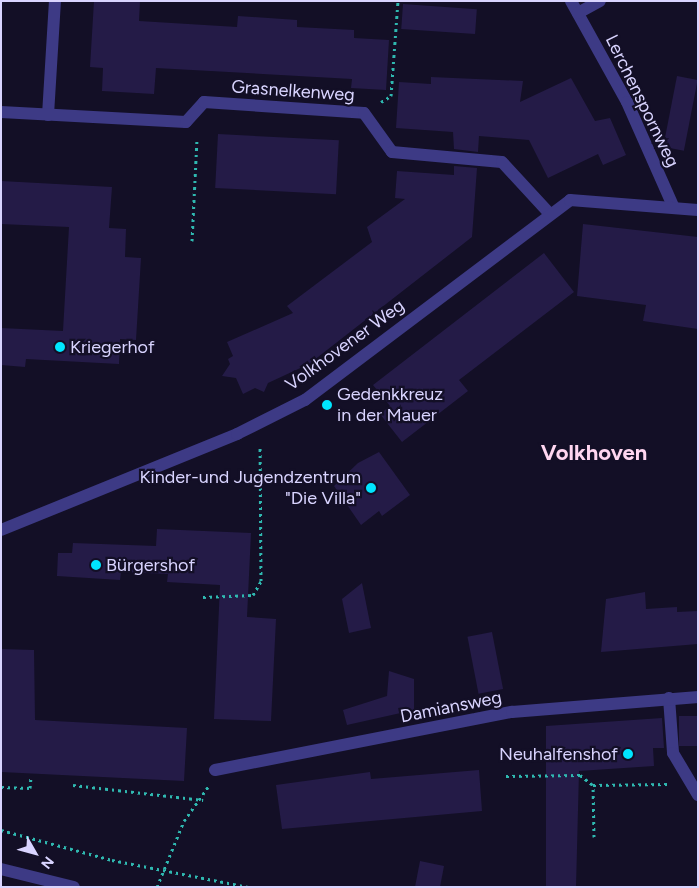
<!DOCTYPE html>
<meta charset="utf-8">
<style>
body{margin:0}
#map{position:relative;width:699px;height:888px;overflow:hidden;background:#130f26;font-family:Figtree,sans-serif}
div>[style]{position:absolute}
.building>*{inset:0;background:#241b47;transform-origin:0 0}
.path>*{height:3px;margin-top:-1.5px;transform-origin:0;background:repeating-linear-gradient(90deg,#2fb8b0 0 2.5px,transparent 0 6.5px)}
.service>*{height:12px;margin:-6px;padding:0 6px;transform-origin:6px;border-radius:6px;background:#3d3a85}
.minor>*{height:12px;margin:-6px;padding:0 6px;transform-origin:6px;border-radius:6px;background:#3d3a85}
.tertiary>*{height:12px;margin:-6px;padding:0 6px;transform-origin:6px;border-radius:6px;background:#3d3a85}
.dots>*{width:14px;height:14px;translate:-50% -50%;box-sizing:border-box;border:2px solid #130f26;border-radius:50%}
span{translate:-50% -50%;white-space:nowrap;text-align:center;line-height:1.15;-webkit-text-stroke:4.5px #130f26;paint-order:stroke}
.street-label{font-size:18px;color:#d9d4ff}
.poi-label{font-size:18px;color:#d9d4ff}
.left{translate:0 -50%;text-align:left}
.right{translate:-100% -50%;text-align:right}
.district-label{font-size:22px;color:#ffd6f0;font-weight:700}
.frame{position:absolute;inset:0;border:2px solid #d9d4ff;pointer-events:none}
.north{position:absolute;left:10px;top:828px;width:50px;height:50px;-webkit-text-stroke:4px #130f26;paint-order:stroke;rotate:128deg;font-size:14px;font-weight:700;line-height:20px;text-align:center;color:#d9d4ff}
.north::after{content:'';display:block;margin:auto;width:18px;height:22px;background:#d9d4ff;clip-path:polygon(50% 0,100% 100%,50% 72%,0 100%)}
</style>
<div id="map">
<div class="building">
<i style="clip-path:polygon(94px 1px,140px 1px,139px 21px,237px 27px,238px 16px,297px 20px,297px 27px,354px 30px,354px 38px,389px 40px,386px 90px,351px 88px,352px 79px,156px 68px,154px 94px,102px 91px,103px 68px,90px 67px)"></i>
<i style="left:403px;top:4px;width:74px;height:25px;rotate:4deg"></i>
<i style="left:677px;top:76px;width:21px;height:72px;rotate:11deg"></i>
<i style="clip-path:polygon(431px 77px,523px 81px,520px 102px,571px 78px,595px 121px,610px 118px,626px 155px,603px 165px,598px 154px,548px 178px,529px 140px,479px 136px,478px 152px,454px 149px,453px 132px,396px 128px,399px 82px,431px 84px)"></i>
<i style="left:218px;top:134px;width:121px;height:54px;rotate:3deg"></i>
<i style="clip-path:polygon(454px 166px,477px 168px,472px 237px,309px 364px,268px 383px,264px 392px,255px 388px,243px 394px,236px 378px,222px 376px,230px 364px,228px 359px,233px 356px,227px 342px,293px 313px,287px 306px,372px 242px,367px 227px,405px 199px,395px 198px,397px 171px,454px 175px)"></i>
<i style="clip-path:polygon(1px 181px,112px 187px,109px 228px,126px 229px,125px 257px,141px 258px,136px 340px,120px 339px,119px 364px,26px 359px,25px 367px,1px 365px,1px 328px,63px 331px,69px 227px,1px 224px)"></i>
<i style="clip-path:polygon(583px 224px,698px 237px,698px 329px,643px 321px,646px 305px,577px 296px)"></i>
<i style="clip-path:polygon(544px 253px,574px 292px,459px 380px,468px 391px,402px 442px,380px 414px,390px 406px,373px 385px)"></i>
<i style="clip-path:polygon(379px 452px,410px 495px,382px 516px,379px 511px,361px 525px,334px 486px,358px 463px)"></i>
<i style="clip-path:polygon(157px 529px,251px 533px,247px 617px,276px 619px,271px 721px,214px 719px,220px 585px,167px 582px,168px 574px,121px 572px,120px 580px,57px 576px,58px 553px,72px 553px,73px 543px,156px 546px)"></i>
<i style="clip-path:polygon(362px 583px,371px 628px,349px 633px,342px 599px)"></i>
<i style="clip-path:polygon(645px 592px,646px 609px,677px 607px,677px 612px,698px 611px,698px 644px,601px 652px,606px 599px)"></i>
<i style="left:492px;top:632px;width:58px;height:25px;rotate:79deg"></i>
<i style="clip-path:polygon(1px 649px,34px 650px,35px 720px,187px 728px,184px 781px,1px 772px)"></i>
<i style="clip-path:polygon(389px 671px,414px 679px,414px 710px,347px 725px,343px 710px,387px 696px)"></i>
<i style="left:698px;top:716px;width:30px;height:19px;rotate:90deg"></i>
<i style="clip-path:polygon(662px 718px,664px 748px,653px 748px,654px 766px,579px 771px,576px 887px,546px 887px,546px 726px)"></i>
<i style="clip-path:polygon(479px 770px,482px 811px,282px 829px,276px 785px,370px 772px,371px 779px)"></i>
<i style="clip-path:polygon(420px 861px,444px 866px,440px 887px,415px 887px)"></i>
</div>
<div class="path">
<i style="left:381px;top:102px;width:12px;rotate:-31deg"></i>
<i style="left:391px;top:96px;width:95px;rotate:-85.8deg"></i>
<i style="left:192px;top:241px;width:102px;rotate:-87.2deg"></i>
<i style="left:203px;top:597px;width:50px;rotate:-2.3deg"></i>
<i style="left:253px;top:595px;width:16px;rotate:-60deg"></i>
<i style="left:261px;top:581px;width:136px;rotate:-90.4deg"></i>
<i style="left:506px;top:776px;width:74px;rotate:-0.8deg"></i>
<i style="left:580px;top:775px;width:16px;rotate:38deg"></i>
<i style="left:73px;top:785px;width:131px;rotate:6.6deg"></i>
<i style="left:1px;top:787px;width:29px;rotate:2deg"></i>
<i style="left:30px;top:788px;width:11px;rotate:-85deg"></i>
<i style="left:1px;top:830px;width:115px;rotate:15.1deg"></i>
<i style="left:112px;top:860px;width:139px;rotate:11.2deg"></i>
<i style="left:594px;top:837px;width:52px;rotate:-91.1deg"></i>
<i style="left:593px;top:785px;width:76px;rotate:-0.8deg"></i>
<i style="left:157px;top:887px;width:71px;rotate:-67.8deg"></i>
<i style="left:184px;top:821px;width:42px;rotate:-54.8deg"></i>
</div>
<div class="service">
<i style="left:48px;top:115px;width:114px;rotate:-86.5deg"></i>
<i style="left:669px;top:698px;width:55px;rotate:85.8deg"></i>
<i style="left:673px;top:753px;width:49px;rotate:59.2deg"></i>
</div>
<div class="minor">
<i style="left:571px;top:1px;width:115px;rotate:61deg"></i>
<i style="left:627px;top:102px;width:114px;rotate:66.1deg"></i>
<i style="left:578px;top:13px;width:25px;rotate:-29deg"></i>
<i style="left:1px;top:112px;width:185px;rotate:3.1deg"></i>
<i style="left:186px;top:122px;width:27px;rotate:-48deg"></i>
<i style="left:204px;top:102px;width:160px;rotate:3.9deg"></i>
<i style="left:364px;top:113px;width:48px;rotate:54.3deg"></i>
<i style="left:392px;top:152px;width:110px;rotate:5.2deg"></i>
<i style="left:502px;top:162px;width:69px;rotate:47.3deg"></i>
<i style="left:1px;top:530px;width:255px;rotate:-22.1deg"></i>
<i style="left:237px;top:434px;width:76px;rotate:-26.6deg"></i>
<i style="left:305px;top:400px;width:332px;rotate:-37deg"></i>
<i style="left:570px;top:200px;width:128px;rotate:4.5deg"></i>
<i style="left:215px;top:770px;width:303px;rotate:-11.1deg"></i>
<i style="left:512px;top:712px;width:187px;rotate:-4.6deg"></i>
</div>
<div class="tertiary">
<i style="left:1px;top:869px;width:75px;rotate:13.9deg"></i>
</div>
<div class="dots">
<i style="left:60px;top:347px;background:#00e5ff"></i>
<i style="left:327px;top:405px;background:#00e5ff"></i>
<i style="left:371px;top:488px;background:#00e5ff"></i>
<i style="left:96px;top:565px;background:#00e5ff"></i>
<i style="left:628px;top:754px;background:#00e5ff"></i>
</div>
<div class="street-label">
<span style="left:293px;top:91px;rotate:4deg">Grasnelkenweg</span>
<span style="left:642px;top:101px;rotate:64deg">Lerchenspornweg</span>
<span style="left:345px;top:345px;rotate:-36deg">Volkhovener Weg</span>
<span style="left:451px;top:707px;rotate:-11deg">Damiansweg</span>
</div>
<div class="poi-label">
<span class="left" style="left:70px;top:347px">Kriegerhof</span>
<span class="left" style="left:337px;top:405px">Gedenkkreuz<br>in der Mauer</span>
<span class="right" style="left:361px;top:488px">Kinder-und Jugendzentrum<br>"Die Villa"</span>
<span class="left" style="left:106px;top:565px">Bürgershof</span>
<span class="right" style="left:618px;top:754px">Neuhalfenshof</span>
</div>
<div class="district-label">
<span style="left:594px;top:453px">Volkhoven</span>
</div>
<div class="frame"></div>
<div class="north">N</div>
</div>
